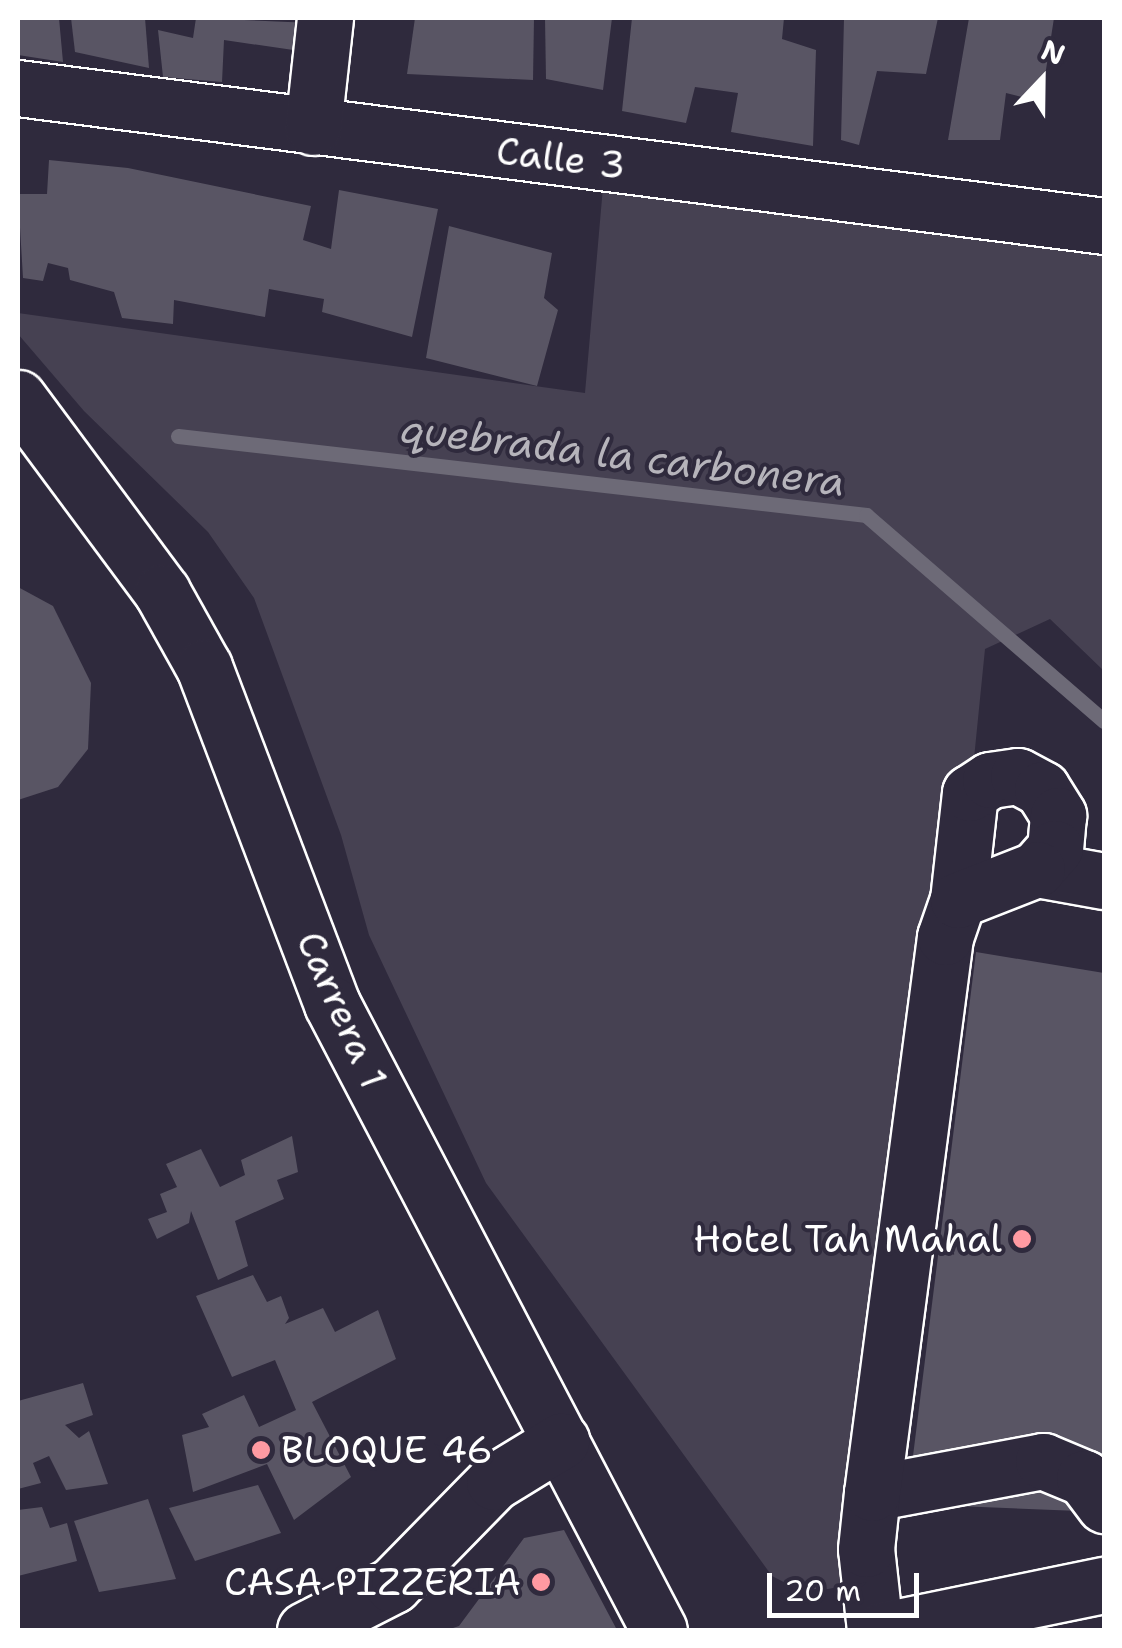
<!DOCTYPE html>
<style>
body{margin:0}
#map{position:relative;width:1122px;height:1648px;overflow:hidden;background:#2f2a3d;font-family:"Shantell Sans",sans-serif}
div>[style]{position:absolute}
.green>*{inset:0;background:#464152}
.stream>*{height:15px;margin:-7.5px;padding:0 7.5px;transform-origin:7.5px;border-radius:7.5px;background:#6d6a77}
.building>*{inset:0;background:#595564}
.roads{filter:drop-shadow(2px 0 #fff) drop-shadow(-2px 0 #fff) drop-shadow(0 2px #fff) drop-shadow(0 -2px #fff)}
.minor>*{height:55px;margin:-27.5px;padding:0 27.5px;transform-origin:27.5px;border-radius:27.5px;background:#2f2a3d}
.major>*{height:55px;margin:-27.5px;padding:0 27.5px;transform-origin:27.5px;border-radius:27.5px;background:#2f2a3d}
.dots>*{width:28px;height:28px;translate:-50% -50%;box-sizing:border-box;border:5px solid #2f2a3d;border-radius:50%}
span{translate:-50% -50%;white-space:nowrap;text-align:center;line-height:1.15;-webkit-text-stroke:8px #2f2a3d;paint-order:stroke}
.street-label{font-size:38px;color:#fff}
.poi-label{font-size:38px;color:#fff}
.right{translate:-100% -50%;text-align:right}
.left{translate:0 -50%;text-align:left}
.water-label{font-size:40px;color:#b6b4bb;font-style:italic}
.frame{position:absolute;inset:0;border:20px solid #fff;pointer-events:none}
.north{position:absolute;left:992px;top:30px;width:100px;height:100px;-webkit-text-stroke:8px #2f2a3d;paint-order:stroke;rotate:22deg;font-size:28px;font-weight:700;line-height:40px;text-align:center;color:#fff}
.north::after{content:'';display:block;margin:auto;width:35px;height:45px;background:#fff;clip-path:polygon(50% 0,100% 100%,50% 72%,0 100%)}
.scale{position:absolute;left:767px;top:1573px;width:152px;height:45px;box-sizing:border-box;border:5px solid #fff;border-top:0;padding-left:12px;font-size:30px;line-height:35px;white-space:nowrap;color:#fff;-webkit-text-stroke:8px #2f2a3d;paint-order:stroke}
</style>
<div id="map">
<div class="green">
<i style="clip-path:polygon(603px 187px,1104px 243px,1104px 671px,1050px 619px,985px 649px,892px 1576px,828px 1589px,797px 1589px,772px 1576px,486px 1183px,369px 935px,341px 835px,254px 598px,208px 532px,84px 411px,18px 334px,18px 313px,585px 393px)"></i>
</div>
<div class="stream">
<i style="left:178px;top:436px;width:693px;rotate:6.55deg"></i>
<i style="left:866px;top:515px;width:315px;rotate:40.9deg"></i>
</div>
<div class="building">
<i style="clip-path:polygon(18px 18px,59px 18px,63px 62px,18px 55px)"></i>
<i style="clip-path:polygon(71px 18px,145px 18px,149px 68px,75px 52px)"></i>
<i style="clip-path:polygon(196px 18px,311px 23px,307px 52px,224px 40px,222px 82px,163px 77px,158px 30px,193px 38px)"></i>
<i style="clip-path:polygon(415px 18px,534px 18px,533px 80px,407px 74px)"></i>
<i style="clip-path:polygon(545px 18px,612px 18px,603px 90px,546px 79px)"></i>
<i style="clip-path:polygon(632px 18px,784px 18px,782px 39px,816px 50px,813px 146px,731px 132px,738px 93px,695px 87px,686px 123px,622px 111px)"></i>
<i style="clip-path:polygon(844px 18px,938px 18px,926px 74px,877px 71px,859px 145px,841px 140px)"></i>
<i style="clip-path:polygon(969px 18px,1054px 18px,1041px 102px,1006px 93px,1000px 140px,948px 140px)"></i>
<i style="clip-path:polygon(49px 160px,128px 168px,311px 206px,303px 240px,331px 249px,339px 190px,438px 209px,412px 337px,322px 312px,324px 299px,269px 289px,265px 317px,174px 300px,173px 324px,122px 318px,114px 292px,70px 280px,68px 268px,48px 263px,43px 281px,23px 278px,18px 194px,47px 194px)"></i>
<i style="clip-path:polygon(449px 226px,552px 253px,544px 298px,558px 310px,537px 386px,426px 358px)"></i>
<i style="clip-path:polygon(18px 587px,53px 606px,91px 683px,88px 749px,58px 787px,18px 800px)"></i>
<i style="clip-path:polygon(976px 952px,1104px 973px,1104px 1512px,907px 1504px)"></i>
<i style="clip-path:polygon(292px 1136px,298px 1172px,277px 1180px,284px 1199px,235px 1221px,248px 1266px,218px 1280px,191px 1211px,189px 1223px,157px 1239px,148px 1219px,167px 1212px,160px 1194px,177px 1187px,166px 1164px,201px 1149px,220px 1187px,245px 1175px,241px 1160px)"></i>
<i style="clip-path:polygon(253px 1275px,267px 1302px,281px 1296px,289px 1318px,285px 1324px,323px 1308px,335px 1332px,378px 1310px,396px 1359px,312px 1402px,351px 1477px,294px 1520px,267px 1464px,193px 1492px,182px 1435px,209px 1427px,202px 1414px,244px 1395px,259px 1427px,296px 1410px,275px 1360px,232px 1377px,196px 1296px)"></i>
<i style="clip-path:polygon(83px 1383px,93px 1415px,65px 1425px,79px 1438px,89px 1431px,108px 1484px,66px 1490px,49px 1456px,33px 1463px,41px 1483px,18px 1489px,18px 1401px)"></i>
<i style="clip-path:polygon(258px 1485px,281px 1533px,195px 1561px,169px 1508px)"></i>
<i style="clip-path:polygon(148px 1499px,176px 1579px,99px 1592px,74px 1521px)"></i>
<i style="clip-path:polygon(42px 1507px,50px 1528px,67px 1523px,77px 1561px,18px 1576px,18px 1510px)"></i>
<i style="clip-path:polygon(564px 1530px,617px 1630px,447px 1630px,459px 1626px,524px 1538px)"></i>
</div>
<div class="roads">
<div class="minor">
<i style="left:18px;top:88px;width:1095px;rotate:7.24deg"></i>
<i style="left:313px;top:127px;width:110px;rotate:-83.7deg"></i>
<i style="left:18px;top:398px;width:242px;rotate:53.4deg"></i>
<i style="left:162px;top:592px;width:86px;rotate:60.8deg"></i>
<i style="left:204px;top:667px;width:360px;rotate:69.2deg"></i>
<i style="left:332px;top:1004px;width:706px;rotate:62.42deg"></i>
<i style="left:1037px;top:869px;width:68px;rotate:10.2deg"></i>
<i style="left:872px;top:1493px;width:174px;rotate:-10.6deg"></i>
<i style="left:1043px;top:1461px;width:44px;rotate:22.5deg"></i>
<i style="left:1084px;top:1478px;width:34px;rotate:53deg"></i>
<i style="left:305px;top:1630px;width:99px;rotate:-27.1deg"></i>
<i style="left:393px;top:1585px;width:144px;rotate:-45.6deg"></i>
<i style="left:494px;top:1482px;width:79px;rotate:-31.5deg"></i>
<i style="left:875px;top:1630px;width:81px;rotate:-96.3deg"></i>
<i style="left:866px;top:1549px;width:56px;rotate:-83.9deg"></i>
<i style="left:872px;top:1493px;width:561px;rotate:-82.52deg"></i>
<i style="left:945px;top:937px;width:39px;rotate:-71deg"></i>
<i style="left:958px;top:900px;width:108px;rotate:-83.6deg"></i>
<i style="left:970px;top:793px;width:24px;rotate:-33deg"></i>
<i style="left:990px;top:780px;width:28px;rotate:-8deg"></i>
<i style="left:1018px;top:776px;width:27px;rotate:28deg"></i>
<i style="left:1042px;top:789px;width:31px;rotate:58deg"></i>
<i style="left:1058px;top:815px;width:33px;rotate:95deg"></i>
<i style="left:1055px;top:848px;width:28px;rotate:131deg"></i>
<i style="left:1037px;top:869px;width:85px;rotate:158.6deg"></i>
</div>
<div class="major">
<i style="left:884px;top:1630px;width:225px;rotate:-11.6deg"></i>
</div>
</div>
<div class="dots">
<i style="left:1022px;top:1239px;background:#ff9aa2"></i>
<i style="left:261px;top:1450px;background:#ff9aa2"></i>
<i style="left:541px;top:1582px;background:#ff9aa2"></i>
</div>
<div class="street-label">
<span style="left:561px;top:158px;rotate:7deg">Calle 3</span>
<span style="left:342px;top:1010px;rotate:66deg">Carrera 1</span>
</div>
<div class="poi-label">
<span class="right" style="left:1002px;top:1239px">Hotel Tah Mahal</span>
<span class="left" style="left:281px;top:1450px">BLOQUE 46</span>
<span class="right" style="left:521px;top:1582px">CASA PIZZERIA</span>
</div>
<div class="water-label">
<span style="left:623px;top:455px;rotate:7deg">quebrada la carbonera</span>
</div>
<div class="frame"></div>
<div class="north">N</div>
<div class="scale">20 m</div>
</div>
